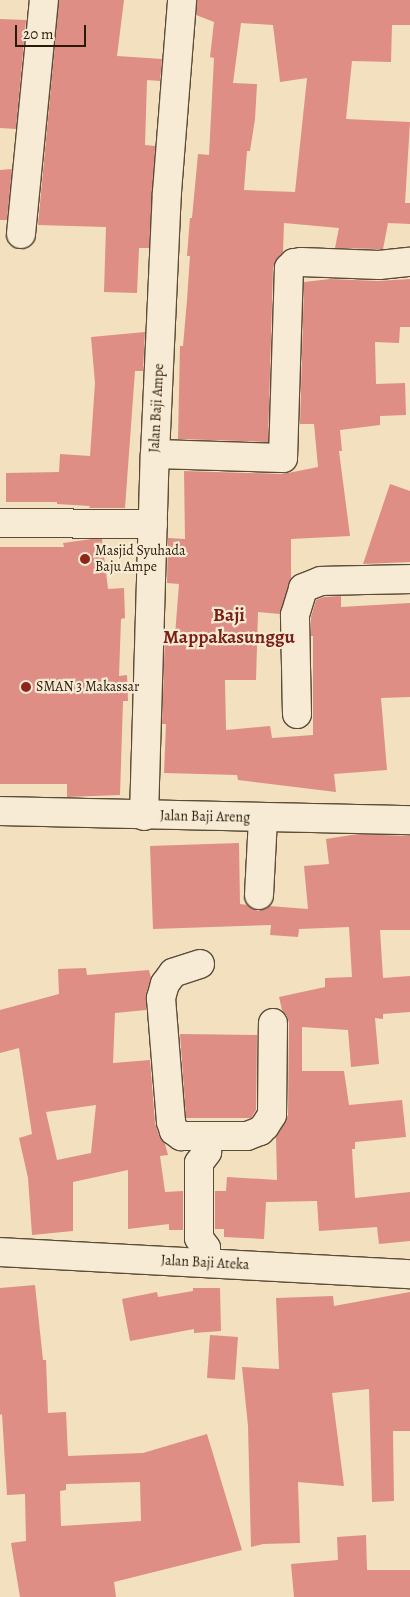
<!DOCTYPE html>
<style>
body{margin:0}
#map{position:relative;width:410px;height:1597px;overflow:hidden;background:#f2e0be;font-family:Alegreya,serif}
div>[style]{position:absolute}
.building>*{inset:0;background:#de8e85;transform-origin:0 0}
.roads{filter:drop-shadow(1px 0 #5b4c36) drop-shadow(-1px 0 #5b4c36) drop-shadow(0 1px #5b4c36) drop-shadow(0 -1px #5b4c36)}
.minor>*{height:28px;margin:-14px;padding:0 14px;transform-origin:14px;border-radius:14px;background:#f7ebd5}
.tertiary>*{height:28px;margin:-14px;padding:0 14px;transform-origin:14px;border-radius:14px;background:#f7ebd5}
.dots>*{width:14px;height:14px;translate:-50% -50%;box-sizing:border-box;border:2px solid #f7ebd5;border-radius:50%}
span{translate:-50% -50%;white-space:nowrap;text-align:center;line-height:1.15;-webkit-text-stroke:4.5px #f7ebd5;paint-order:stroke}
.street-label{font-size:14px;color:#291a09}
.poi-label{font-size:14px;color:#291a09}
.left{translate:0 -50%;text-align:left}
.district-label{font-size:19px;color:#7a1f14;font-weight:700}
.scale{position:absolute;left:15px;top:25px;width:71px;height:22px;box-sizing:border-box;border:2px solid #291a09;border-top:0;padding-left:6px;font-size:15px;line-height:18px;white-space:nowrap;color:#291a09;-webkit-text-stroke:4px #f7ebd5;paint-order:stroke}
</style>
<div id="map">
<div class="building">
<i style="clip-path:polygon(59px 0,124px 0,117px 56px,162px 59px,160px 81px,147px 80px,145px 145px,155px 146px,155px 150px,149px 248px,139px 248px,137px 293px,104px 292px,106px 227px,38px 225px)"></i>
<i style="clip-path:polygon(evenodd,197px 0,410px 0,410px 25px,392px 25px,391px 62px,352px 61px,346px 119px,410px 122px,405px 203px,410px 203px,410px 224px,388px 223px,383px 249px,379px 249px,335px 248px,339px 228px,284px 223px,283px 252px,273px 268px,268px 442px,178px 439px,180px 346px,183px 346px,187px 300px,190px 256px,187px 256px,190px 218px,192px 218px,198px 154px,209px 155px,214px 58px,210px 57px,214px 22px,196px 15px,197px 0,241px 23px,273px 25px,280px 82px,307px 78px,295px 192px,244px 190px,247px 151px,250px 151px,255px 119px,257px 84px,233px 83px,241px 23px)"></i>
<i style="clip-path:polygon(0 19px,26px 20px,16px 129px,0 128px)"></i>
<i style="clip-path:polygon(12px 169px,7px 220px,0 220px,0 170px)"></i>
<i style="clip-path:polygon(330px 279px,378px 281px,410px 279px,410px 327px,400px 327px,399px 343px,375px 342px,376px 384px,405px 383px,406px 415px,380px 416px,380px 425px,340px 430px,342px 451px,339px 451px,350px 536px,291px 539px,291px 578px,280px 614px,258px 612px,256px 680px,225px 680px,226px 730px,270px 726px,272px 738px,313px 735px,313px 636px,311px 636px,311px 617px,316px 600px,324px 597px,341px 596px,341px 607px,410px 603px,410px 697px,381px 698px,387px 770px,334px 774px,336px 792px,238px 780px,237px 775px,164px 773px,166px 724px,162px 724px,165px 635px,175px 635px,179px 584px,167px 583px,168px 538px,185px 539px,184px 471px,283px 474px,318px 467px,314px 424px,300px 424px,304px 282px)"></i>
<i style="clip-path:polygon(145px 332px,143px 371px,135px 371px,125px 508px,89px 508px,90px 506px,57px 504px,57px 502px,6px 502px,6px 473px,59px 472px,60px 454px,90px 456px,95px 383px,91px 337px)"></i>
<i style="clip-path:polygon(390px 484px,410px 491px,410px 562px,363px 564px)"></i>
<i style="clip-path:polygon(92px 539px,102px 539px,108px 589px,124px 588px,125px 618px,121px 619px,119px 676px,127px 675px,128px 701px,123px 701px,120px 795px,67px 797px,67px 784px,0 784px,0 547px,64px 547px,63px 543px)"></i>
<i style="clip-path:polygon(358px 834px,410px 836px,410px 930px,380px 930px,383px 978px,410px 976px,410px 1012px,383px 1014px,383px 1019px,375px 1018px,379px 1064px,351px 1067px,348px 1030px,302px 1027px,302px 1071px,344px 1071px,349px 1105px,402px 1100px,406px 1137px,355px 1142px,355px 1149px,352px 1149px,355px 1198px,410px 1192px,410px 1241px,379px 1244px,377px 1227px,319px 1231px,317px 1201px,266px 1202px,264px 1239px,224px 1237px,224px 1229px,215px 1229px,215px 1191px,226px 1191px,227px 1177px,277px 1180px,276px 1137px,288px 1115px,289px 1023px,287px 1016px,282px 1010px,279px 997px,325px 987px,325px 978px,352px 977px,349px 927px,299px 929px,298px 937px,270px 935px,271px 925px,153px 929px,150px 846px,239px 843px,240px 904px,247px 905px,258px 911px,269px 906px,308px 909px,304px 866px,329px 864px,326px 839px)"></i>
<i style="clip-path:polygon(evenodd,86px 968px,87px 975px,149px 970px,151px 978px,146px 994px,146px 1010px,115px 1013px,113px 1063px,150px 1060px,155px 1123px,159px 1136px,165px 1144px,168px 1155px,160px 1156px,165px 1192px,183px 1191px,183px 1230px,169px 1230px,169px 1224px,128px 1229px,128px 1170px,73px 1182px,73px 1231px,32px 1235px,28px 1178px,19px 1138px,32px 1134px,19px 1048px,0 1053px,0 1010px,59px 994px,58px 969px,86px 968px,96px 1105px,91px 1153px,57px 1160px,46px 1112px,96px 1105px)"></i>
<i style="clip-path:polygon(180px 1034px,257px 1035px,256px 1110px,251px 1118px,186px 1118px)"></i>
<i style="clip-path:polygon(evenodd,35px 1285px,43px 1360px,46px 1360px,48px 1413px,66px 1412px,68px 1456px,143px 1453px,207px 1434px,242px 1550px,114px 1582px,116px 1597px,20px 1597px,11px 1543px,26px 1541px,25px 1494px,7px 1495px,2px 1414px,0 1415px,0 1288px,35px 1285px,140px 1482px,141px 1521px,61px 1526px,60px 1491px,66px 1490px,66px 1484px,140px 1482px)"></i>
<i style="clip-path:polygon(193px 1288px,220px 1288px,221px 1331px,194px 1333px,194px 1329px,130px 1341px,122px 1299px,157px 1292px,158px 1297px,193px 1291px)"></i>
<i style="clip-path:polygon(410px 1292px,410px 1431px,393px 1431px,394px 1501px,372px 1502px,369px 1389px,332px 1393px,344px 1486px,298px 1482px,300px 1543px,263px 1544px,251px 1547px,248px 1426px,242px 1367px,279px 1369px,276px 1298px,333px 1296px,334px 1306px)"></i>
<i style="left:210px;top:1335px;width:28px;height:43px;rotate:4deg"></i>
<i style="clip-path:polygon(366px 1535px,367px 1570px,410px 1570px,410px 1597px,294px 1597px,291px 1564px,338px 1560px,337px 1537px)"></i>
</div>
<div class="roads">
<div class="minor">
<i style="left:21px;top:234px;width:235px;rotate:-84.4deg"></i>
<i style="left:155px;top:454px;width:128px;rotate:1.8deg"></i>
<i style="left:283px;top:458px;width:190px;rotate:-88.2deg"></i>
<i style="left:289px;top:268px;width:7px;rotate:-45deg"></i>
<i style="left:294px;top:263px;width:7px;rotate:-8deg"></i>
<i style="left:301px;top:262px;width:78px;rotate:2.2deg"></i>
<i style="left:379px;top:265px;width:31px;rotate:-6deg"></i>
<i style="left:0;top:523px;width:153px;rotate:0.4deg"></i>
<i style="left:297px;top:714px;width:99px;rotate:-91.2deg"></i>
<i style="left:295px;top:615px;width:28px;rotate:-73deg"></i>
<i style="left:303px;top:588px;width:19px;rotate:-21deg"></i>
<i style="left:321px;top:581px;width:89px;rotate:-1.3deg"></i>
<i style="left:0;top:811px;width:410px;rotate:1.3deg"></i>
<i style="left:144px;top:816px;width:362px;rotate:-88.3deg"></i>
<i style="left:155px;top:454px;width:262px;rotate:-87.4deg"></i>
<i style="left:167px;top:192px;width:193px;rotate:-85.5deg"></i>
<i style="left:259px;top:895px;width:77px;rotate:-87deg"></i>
<i style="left:200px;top:964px;width:28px;rotate:162deg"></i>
<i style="left:173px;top:973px;width:14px;rotate:126deg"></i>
<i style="left:165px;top:984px;width:15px;rotate:106deg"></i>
<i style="left:161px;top:998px;width:124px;rotate:85.4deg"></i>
<i style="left:171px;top:1122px;width:9px;rotate:72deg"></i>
<i style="left:174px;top:1131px;width:9px;rotate:36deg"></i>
<i style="left:181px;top:1136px;width:66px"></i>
<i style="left:247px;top:1136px;width:14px;rotate:-21deg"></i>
<i style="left:260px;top:1131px;width:7px;rotate:-45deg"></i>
<i style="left:265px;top:1126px;width:13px;rotate:-58deg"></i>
<i style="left:272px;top:1115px;width:92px;rotate:-89.4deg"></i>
<i style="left:206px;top:1262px;width:14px;rotate:-90deg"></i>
<i style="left:206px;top:1248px;width:12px;rotate:-125deg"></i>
<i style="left:199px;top:1238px;width:75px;rotate:-90deg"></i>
<i style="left:199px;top:1163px;width:14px;rotate:-54deg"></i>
<i style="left:207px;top:1152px;width:15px;rotate:-90deg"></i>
</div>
<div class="tertiary">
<i style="left:0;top:1252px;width:411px;rotate:3.1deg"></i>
</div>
</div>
<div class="dots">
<i style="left:85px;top:559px;background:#8f2418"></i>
<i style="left:26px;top:687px;background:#8f2418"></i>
</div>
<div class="street-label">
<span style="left:157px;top:408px;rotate:-87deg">Jalan Baji Ampe</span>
<span style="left:205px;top:817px;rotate:1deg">Jalan Baji Areng</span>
<span style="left:205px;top:1263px;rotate:3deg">Jalan Baji Ateka</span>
</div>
<div class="poi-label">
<span class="left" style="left:95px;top:559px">Masjid Syuhada<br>Baju Ampe</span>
<span class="left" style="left:36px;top:687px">SMAN 3 Makassar</span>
</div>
<div class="district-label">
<span style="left:229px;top:627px">Baji<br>Mappakasunggu</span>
</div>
<div class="scale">20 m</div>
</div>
